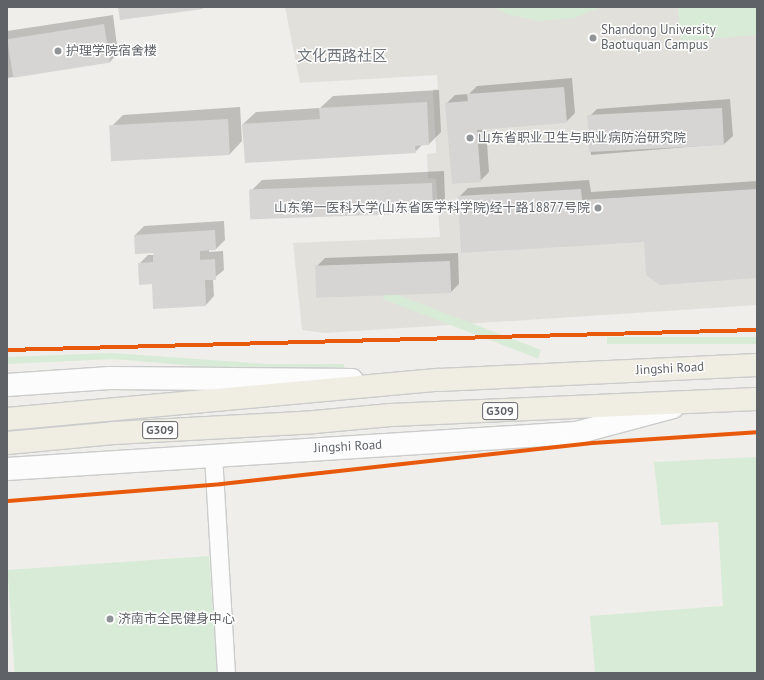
<!DOCTYPE html>
<meta charset="utf-8">
<style>
body{margin:0}
#map{position:relative;width:764px;height:680px;overflow:hidden;background:#efeeea;font-family:"PT Sans","Noto Sans SC",sans-serif}
div>[style]{position:absolute}
.education>*{inset:0;background:#e2e0da}
.green>*{inset:0;background:#d8ebd6;transform-origin:0 0}
.shadow>*{inset:0;background:#0003}
.building>*{inset:0;background:#d6d5d3;transform-origin:0 0}
.roads{filter:drop-shadow(1px 0 #cbcccc) drop-shadow(-1px 0 #cbcccc) drop-shadow(0 1px #cbcccc) drop-shadow(0 -1px #cbcccc)}
.street>*{height:17px;margin:-8.5px;padding:0 8.5px;transform-origin:8.5px;border-radius:8.5px;background:#fdfcfc}
.secondary>*{height:22px;margin:-11px;padding:0 11px;transform-origin:11px;border-radius:11px;background:#fdfcfc}
.highway>*{height:22px;margin:-11px;padding:0 11px;transform-origin:11px;border-radius:11px;background:#f0ede3}
.cycleway>*{height:4px;margin:-2px;padding:0 2px;transform-origin:2px;border-radius:2px;background:#e8590c}
.dots>*{width:11px;height:11px;translate:-50% -50%;box-sizing:border-box;border:2px solid #fff;border-radius:50%}
span{translate:-50% -50%;white-space:nowrap;text-align:center;line-height:1.15;-webkit-text-stroke:3px #fff;paint-order:stroke}
.shield-label span{padding:1px 3px;background:#fff;border:1px solid;border-radius:3px;-webkit-text-stroke-width:0}
.shield-label{font-size:12px;color:#5f6368;font-weight:700}
.poi-label{font-size:13px;color:#5f6368}
.left{translate:0 -50%;text-align:left}
.right{translate:-100% -50%;text-align:right}
.street-label{font-size:13px;color:#5f6368}
.quarter-label{font-size:15px;color:#70757a}
.frame{position:absolute;inset:0;border:8px solid #5f6368;pointer-events:none}
</style>
<div id="map">
<div class="education">
<i style="clip-path:polygon(285px 7px,757px 7px,757px 305px,325px 333px,302px 330px,293px 243px,440px 237px,436px 179px,428px 178px,427px 154px,436px 153px,433px 89px,438px 89px,437px 75px,300px 83px)"></i>
</div>
<div class="green">
<i style="clip-path:polygon(495px 7px,602px 7px,574px 18px,539px 21px,506px 14px)"></i>
<i style="clip-path:polygon(678px 7px,757px 7px,757px 35px,681px 41px)"></i>
<i style="left:757px;top:337px;width:7px;height:150px;rotate:90deg"></i>
<i style="left:541px;top:350px;width:9px;height:166px;rotate:111deg"></i>
<i style="clip-path:polygon(112px 353px,267px 364px,344px 364px,344px 371px,267px 372px,113px 359px,7px 364px,7px 357px)"></i>
<i style="clip-path:polygon(757px 457px,757px 673px,595px 673px,590px 616px,723px 606px,718px 522px,661px 525px,654px 462px)"></i>
<i style="left:209px;top:556px;width:117px;height:202px;rotate:86deg"></i>
</div>
<div class="shadow">
<i style="clip-path:polygon(113px 15px,118px 53px,110px 62px,7px 78px,7px 31px)"></i>
<i style="clip-path:polygon(572px 78px,575px 113px,566px 122px,486px 128px,489px 172px,480px 181px,447px 103px,455px 95px,469px 94px,477px 86px)"></i>
<i style="clip-path:polygon(439px 90px,441px 132px,429px 144px,423px 144px,415px 152px,243px 124px,256px 112px,320px 108px,333px 96px)"></i>
<i style="clip-path:polygon(730px 99px,733px 136px,724px 144px,591px 155px,588px 118px,597px 109px)"></i>
<i style="clip-path:polygon(240px 107px,242px 141px,230px 154px,110px 128px,123px 115px)"></i>
<i style="clip-path:polygon(444px 171px,445px 200px,433px 212px,250px 192px,262px 180px)"></i>
<i style="clip-path:polygon(589px 180px,591px 192px,757px 181px,757px 277px,645px 241px,459px 197px,468px 188px)"></i>
<i style="clip-path:polygon(224px 221px,225px 240px,216px 249px,209px 250px,209px 252px,223px 251px,224px 270px,213px 279px,214px 296px,206px 305px,153px 283px,139px 264px,148px 255px,154px 255px,154px 252px,135px 235px,144px 226px)"></i>
<i style="clip-path:polygon(458px 253px,459px 284px,451px 292px,316px 267px,325px 258px)"></i>
</div>
<div class="building">
<i style="clip-path:polygon(118px 7px,203px 7px,203px 9px,120px 20px)"></i>
<i style="left:104px;top:24px;width:39px;height:98px;rotate:81deg"></i>
<i style="clip-path:polygon(564px 87px,567px 123px,477px 130px,481px 182px,452px 184px,445px 103px,468px 101px,467px 94px)"></i>
<i style="clip-path:polygon(427px 102px,429px 145px,415px 146px,416px 153px,245px 163px,242px 124px,320px 119px,319px 108px)"></i>
<i style="left:722px;top:108px;width:37px;height:135px;rotate:87deg"></i>
<i style="left:228px;top:119px;width:36px;height:119px;rotate:87deg"></i>
<i style="left:432px;top:183px;width:30px;height:183px;rotate:88deg"></i>
<i style="clip-path:polygon(581px 189px,582px 200px,757px 189px,757px 278px,660px 285px,646px 275px,644px 242px,461px 253px,458px 196px)"></i>
<i style="clip-path:polygon(215px 230px,216px 250px,200px 251px,200px 260px,215px 259px,216px 280px,205px 280px,206px 306px,153px 309px,152px 284px,139px 285px,138px 263px,153px 262px,153px 253px,135px 254px,134px 235px)"></i>
<i style="left:450px;top:261px;width:32px;height:135px;rotate:88deg"></i>
</div>
<div class="roads">
<div class="street">
<i style="left:213px;top:455px;width:218px;rotate:86.6deg"></i>
</div>
<div class="secondary">
<i style="left:7px;top:385px;width:103px;rotate:-3.9deg"></i>
<i style="left:110px;top:378px;width:242px;rotate:0.5deg"></i>
<i style="left:7px;top:469px;width:570px;rotate:-3.62deg"></i>
<i style="left:576px;top:433px;width:100px;rotate:-15deg"></i>
</div>
<div class="highway">
<i style="left:7px;top:419px;width:434px;rotate:-5.2deg"></i>
<i style="left:439px;top:380px;width:318px;rotate:-2.7deg"></i>
<i style="left:7px;top:443px;width:107px;rotate:-5.3deg"></i>
<i style="left:114px;top:433px;width:200px;rotate:-3.1deg"></i>
<i style="left:314px;top:422px;width:77px;rotate:-5.2deg"></i>
<i style="left:391px;top:415px;width:366px;rotate:-2.5deg"></i>
</div>
</div>
<div class="cycleway">
<i style="left:7px;top:350px;width:750px;rotate:-1.53deg"></i>
<i style="left:7px;top:501px;width:215px;rotate:-4.5deg"></i>
<i style="left:221px;top:484px;width:374px;rotate:-6.3deg"></i>
<i style="left:593px;top:443px;width:164px;rotate:-3.8deg"></i>
</div>
<div class="dots">
<i style="left:593px;top:38px;background:#919496"></i>
<i style="left:58px;top:51px;background:#919496"></i>
<i style="left:470px;top:138px;background:#919496"></i>
<i style="left:598px;top:208px;background:#919496"></i>
<i style="left:110px;top:619px;background:#919496"></i>
</div>
<div class="shield-label">
<span style="left:500px;top:411px">G309</span>
<span style="left:160px;top:430px">G309</span>
</div>
<div class="poi-label">
<span class="left" style="left:601px;top:38px">Shandong University<br>Baotuquan Campus</span>
<span class="left" style="left:66px;top:51px">护理学院宿舍楼</span>
<span class="left" style="left:478px;top:138px">山东省职业卫生与职业病防治研究院</span>
<span class="right" style="left:590px;top:208px">山东第一医科大学(山东省医学科学院)经十路18877号院</span>
<span class="left" style="left:118px;top:619px">济南市全民健身中心</span>
</div>
<div class="street-label">
<span style="left:670px;top:369px;rotate:-3deg">Jingshi Road</span>
<span style="left:348px;top:447px;rotate:-3deg">Jingshi Road</span>
</div>
<div class="quarter-label">
<span style="left:342px;top:56px">文化西路社区</span>
</div>
<div class="frame"></div>
</div>
